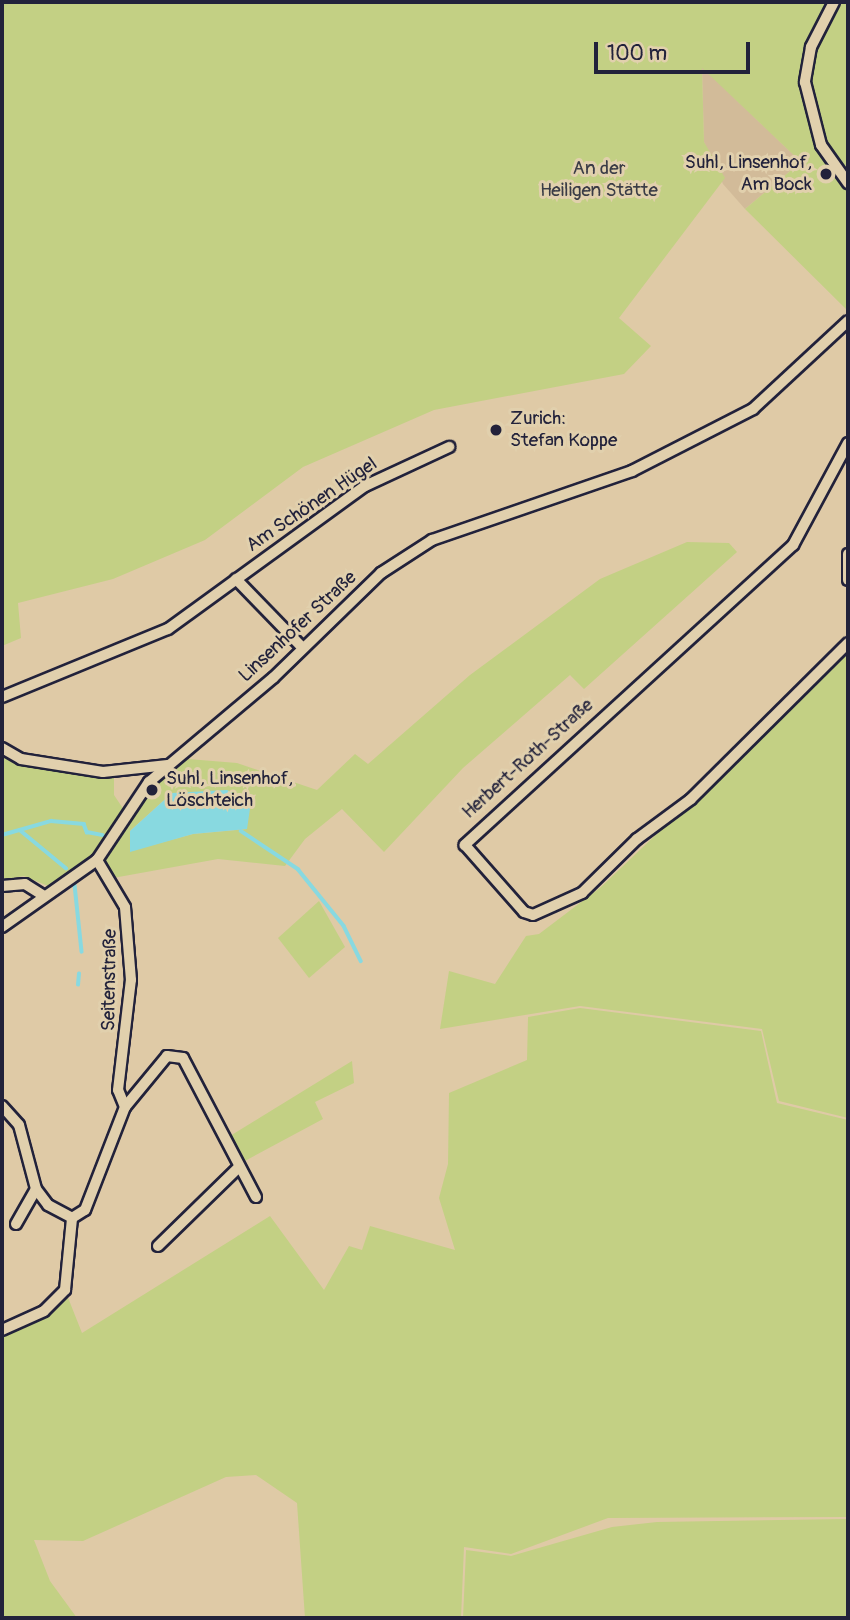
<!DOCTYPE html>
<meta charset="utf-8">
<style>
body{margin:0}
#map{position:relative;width:850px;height:1620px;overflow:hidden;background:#dfcaa6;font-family:Pangolin,sans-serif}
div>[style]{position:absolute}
.built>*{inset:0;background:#d2bb99}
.green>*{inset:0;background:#c3d084}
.water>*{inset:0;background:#88d9e0}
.stream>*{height:3.5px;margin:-1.75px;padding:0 1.75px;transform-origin:1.75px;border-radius:1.75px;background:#88d9e0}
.roads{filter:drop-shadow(2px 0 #22223b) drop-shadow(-2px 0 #22223b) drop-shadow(0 2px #22223b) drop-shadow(0 -2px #22223b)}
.street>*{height:10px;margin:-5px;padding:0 5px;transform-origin:5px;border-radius:5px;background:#e1d0ad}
.dots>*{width:19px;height:19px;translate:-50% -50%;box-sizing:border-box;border:4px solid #e1d0ad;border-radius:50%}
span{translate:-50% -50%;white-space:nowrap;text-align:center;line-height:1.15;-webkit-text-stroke:6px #e1d0ad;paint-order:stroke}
.poi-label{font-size:19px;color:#22223b}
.right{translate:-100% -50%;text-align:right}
.left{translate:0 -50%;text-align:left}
.park-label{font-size:19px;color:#3a3c46}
.street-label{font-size:19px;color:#22223b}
.frame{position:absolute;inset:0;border:4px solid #22223b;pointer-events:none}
.scale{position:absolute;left:594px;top:42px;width:156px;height:32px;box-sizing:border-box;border:4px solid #22223b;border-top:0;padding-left:9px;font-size:21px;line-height:24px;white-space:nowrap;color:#22223b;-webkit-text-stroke:5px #e1d0ad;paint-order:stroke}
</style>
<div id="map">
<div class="built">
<i style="clip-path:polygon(702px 67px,801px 162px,745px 209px,723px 184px,704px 142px)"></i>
</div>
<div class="green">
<i style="clip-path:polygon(2px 2px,848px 2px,848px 311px,745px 209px,801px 162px,702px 68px,704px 142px,725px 178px,619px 318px,651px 346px,624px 374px,434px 410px,303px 467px,205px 540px,113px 579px,18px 603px,21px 638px,2px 646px)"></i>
<i style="clip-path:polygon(evenodd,687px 542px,729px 543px,737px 552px,584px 689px,570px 675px,463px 768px,384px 852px,342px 809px,305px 839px,285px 866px,218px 859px,113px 878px,97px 860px,48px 886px,24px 876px,2px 880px,2px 744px,21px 755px,114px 768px,114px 795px,126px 813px,176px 758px,237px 763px,317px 790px,355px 754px,368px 764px,470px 675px,600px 579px,687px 542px,172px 793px,247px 829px,193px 834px,130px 851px,130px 831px,172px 793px)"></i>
<i style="clip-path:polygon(848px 652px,848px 1118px,779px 1101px,762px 1029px,580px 1006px,440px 1029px,449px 971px,495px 984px,526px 936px,539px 934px,601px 887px)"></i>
<i style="clip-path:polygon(319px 901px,345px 947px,309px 978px,278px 938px)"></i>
<i style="clip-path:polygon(580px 1008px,761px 1031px,777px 1103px,848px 1120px,848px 1517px,608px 1518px,511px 1554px,464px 1547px,461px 1618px,305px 1618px,297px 1503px,256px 1475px,226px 1477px,83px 1541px,34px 1540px,50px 1581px,77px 1618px,2px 1618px,2px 1330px,26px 1322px,65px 1290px,82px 1333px,270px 1216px,324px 1290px,349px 1246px,362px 1250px,370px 1226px,455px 1250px,439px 1198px,448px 1164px,449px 1093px,527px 1060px,528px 1017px)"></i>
<i style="clip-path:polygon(352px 1061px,354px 1083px,315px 1102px,323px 1119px,243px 1162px,230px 1136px)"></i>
<i style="clip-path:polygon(848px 1519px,848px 1618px,463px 1618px,466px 1550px,511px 1556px,612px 1527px,657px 1522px)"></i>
</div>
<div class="water">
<i style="clip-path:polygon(227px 790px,251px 802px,247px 829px,193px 834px,130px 852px,130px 831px,172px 793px)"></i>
</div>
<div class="stream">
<i style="left:20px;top:830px;width:60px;rotate:39.6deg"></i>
<i style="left:241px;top:831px;width:69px;rotate:33.7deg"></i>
<i style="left:298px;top:869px;width:73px;rotate:51.1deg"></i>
<i style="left:344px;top:926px;width:39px;rotate:64deg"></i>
<i style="left:2px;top:835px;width:51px;rotate:-15.9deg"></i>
<i style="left:51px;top:821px;width:33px;rotate:5deg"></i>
<i style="left:84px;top:824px;width:9px;rotate:69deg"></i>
<i style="left:87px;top:832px;width:16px;rotate:11deg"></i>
<i style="left:75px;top:885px;width:67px;rotate:84deg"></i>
<i style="left:78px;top:985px;width:11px;rotate:-85deg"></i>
</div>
<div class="roads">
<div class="street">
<i style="left:834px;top:2px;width:51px;rotate:117.1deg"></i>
<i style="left:811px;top:47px;width:36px;rotate:100deg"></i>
<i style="left:805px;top:82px;width:65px;rotate:75.7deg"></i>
<i style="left:821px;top:145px;width:47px;rotate:54.6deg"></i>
<i style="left:848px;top:443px;width:116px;rotate:118.3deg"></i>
<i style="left:793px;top:545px;width:445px;rotate:137.6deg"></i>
<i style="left:465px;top:845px;width:89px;rotate:48.6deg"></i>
<i style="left:524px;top:912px;width:9px;rotate:18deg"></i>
<i style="left:533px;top:915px;width:54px;rotate:-24.2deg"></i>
<i style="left:582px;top:893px;width:77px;rotate:-44.5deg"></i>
<i style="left:637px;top:839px;width:67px;rotate:-36.5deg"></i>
<i style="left:691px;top:799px;width:221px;rotate:-44.8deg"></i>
<i style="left:848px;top:554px;width:26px;rotate:90deg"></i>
<i style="left:236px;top:579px;width:92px;rotate:45.9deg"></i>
<i style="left:2px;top:697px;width:179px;rotate:-22.3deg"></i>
<i style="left:168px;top:629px;width:243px;rotate:-36deg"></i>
<i style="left:365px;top:486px;width:93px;rotate:-24.9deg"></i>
<i style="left:2px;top:748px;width:22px;rotate:30deg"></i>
<i style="left:21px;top:759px;width:83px;rotate:9deg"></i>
<i style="left:103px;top:772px;width:65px;rotate:-6.1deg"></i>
<i style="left:2px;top:886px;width:23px;rotate:-5deg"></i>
<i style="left:25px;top:884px;width:22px;rotate:32deg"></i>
<i style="left:2px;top:927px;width:116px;rotate:-35.2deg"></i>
<i style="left:97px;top:860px;width:94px;rotate:-56.3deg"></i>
<i style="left:149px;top:782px;width:162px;rotate:-40deg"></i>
<i style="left:273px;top:678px;width:151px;rotate:-44.2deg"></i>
<i style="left:381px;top:573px;width:61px;rotate:-32.9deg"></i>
<i style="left:432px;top:540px;width:212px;rotate:-19deg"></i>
<i style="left:632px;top:471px;width:136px;rotate:-27.1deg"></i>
<i style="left:753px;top:409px;width:129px;rotate:-42.8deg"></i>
<i style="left:2px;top:1106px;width:25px;rotate:48deg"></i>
<i style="left:19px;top:1125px;width:66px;rotate:75.1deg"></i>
<i style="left:36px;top:1189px;width:20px;rotate:53deg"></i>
<i style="left:48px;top:1205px;width:27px;rotate:28deg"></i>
<i style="left:72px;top:1218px;width:15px;rotate:-32deg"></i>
<i style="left:85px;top:1210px;width:110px;rotate:-68.8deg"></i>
<i style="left:125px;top:1107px;width:18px;rotate:-112deg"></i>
<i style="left:118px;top:1090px;width:111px;rotate:-83.3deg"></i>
<i style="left:131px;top:980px;width:73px;rotate:-94.7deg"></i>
<i style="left:125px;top:907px;width:55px;rotate:-120.8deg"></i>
<i style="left:125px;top:1107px;width:66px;rotate:-50.5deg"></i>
<i style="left:167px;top:1056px;width:16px;rotate:7deg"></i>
<i style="left:183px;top:1058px;width:157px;rotate:62.3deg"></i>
<i style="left:16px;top:1224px;width:40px;rotate:-60.3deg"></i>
<i style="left:158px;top:1246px;width:113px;rotate:-44.3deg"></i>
<i style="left:2px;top:1330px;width:46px;rotate:-24.3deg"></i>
<i style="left:44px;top:1311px;width:30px;rotate:-45deg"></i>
<i style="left:65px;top:1290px;width:72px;rotate:-84.4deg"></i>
</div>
</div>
<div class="dots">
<i style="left:826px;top:174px;background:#22223b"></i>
<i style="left:496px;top:430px;background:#22223b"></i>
<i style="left:152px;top:790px;background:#22223b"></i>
</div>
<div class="poi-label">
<span class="right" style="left:812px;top:174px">Suhl, Linsenhof,<br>Am Bock</span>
<span class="left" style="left:510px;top:430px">Zurich:<br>Stefan Koppe</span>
<span class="left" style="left:166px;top:790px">Suhl, Linsenhof,<br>Löschteich</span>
</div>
<div class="park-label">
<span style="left:599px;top:180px">An der<br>Heiligen Stätte</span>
</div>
<div class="street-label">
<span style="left:312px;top:505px;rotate:-34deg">Am Schönen Hügel</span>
<span style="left:298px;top:627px;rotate:-43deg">Linsenhofer Straße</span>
<span style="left:528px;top:759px;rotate:-42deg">Herbert-Roth-Straße</span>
<span style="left:110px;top:980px;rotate:-89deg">Seitenstraße</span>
</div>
<div class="frame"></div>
<div class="scale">100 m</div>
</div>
